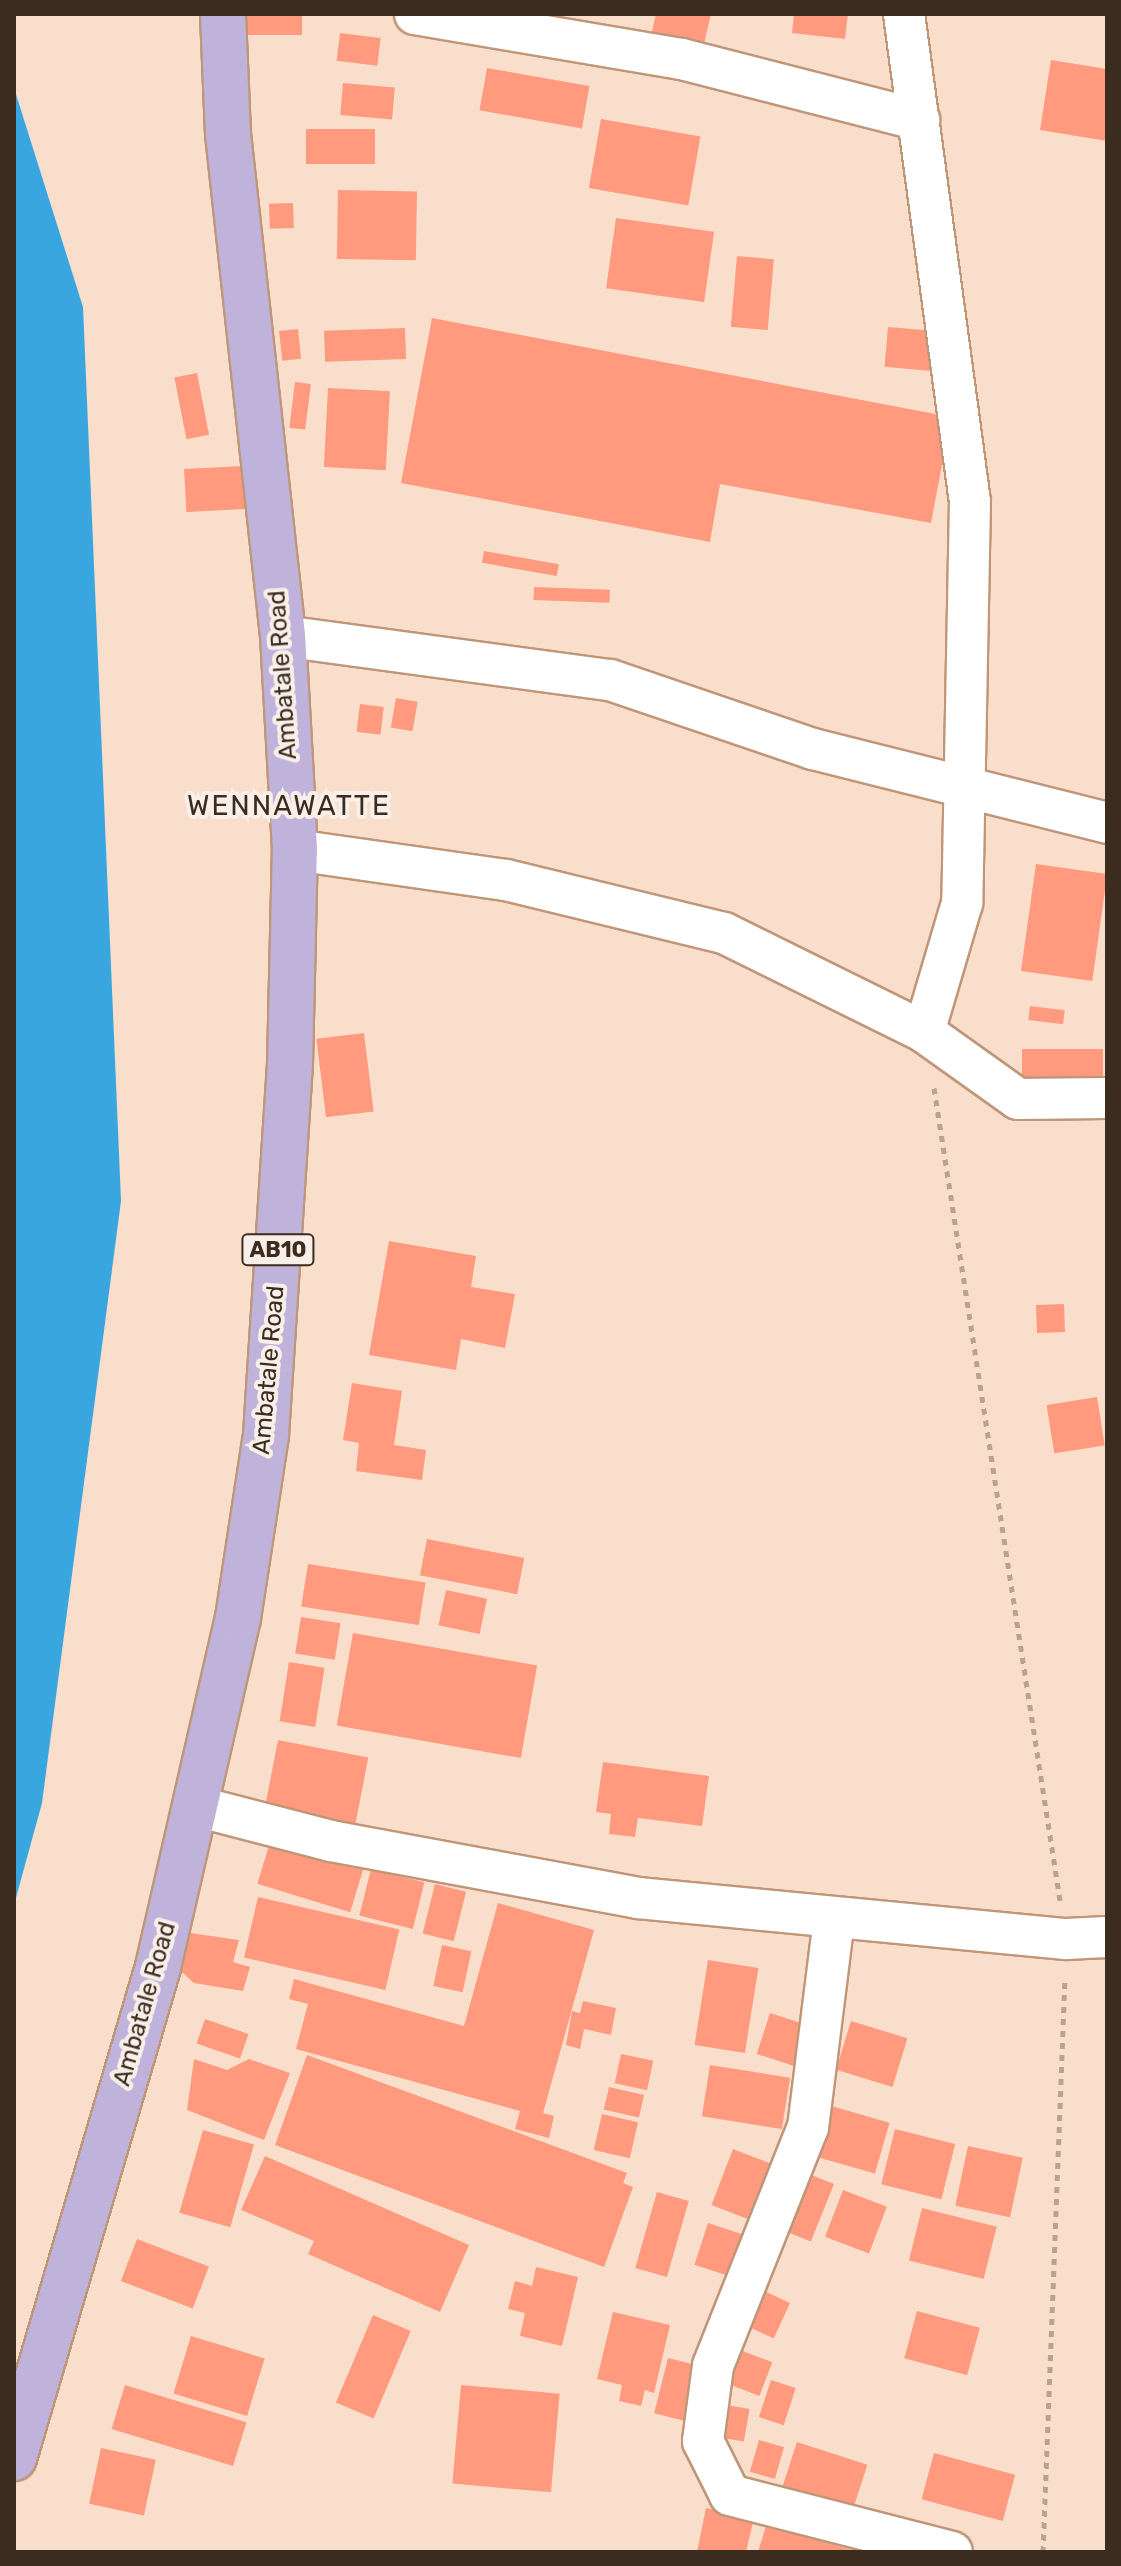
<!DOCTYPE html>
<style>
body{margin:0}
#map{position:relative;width:1121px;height:2566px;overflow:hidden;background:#f9decc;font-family:Rubik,sans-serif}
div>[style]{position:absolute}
.water>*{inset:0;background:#3aa6df}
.building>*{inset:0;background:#ff9a7e;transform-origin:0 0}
.path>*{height:5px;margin-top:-2.5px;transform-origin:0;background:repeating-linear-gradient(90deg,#baa292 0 6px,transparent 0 12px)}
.roads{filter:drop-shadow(2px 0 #c09679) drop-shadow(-2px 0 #c09679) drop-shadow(0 2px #c09679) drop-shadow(0 -2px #c09679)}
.minor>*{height:40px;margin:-20px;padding:0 20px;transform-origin:20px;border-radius:20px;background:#fff}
.primary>*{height:44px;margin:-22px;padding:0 22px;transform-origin:22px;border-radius:22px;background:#bfb3dc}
span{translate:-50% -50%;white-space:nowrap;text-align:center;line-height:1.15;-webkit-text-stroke:8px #f8efe9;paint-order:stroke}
.shield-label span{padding:2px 6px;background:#f8efe9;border:2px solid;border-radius:6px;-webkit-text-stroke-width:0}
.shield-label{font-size:22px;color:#3c2b1f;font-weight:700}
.street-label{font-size:24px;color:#3c2b1f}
.quarter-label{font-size:28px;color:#3c2b1f;letter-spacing:2px}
.frame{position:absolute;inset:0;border:16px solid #3c2b1f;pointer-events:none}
</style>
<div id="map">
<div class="water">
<i style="clip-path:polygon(14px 88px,83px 307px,121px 1201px,42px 1803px,14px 1905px)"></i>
</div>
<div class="building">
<i style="left:247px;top:14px;width:55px;height:21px"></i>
<i style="clip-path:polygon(656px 14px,711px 14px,701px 57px,649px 45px)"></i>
<i style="clip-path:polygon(794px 14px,848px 14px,845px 39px,792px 33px)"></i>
<i style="left:340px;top:33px;width:41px;height:28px;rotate:7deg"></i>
<i style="clip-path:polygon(1051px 60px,1107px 69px,1107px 141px,1040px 130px)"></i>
<i style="left:487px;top:68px;width:104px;height:43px;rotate:10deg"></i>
<i style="left:343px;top:83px;width:52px;height:32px;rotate:5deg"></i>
<i style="left:601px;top:119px;width:101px;height:70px;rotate:10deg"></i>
<i style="left:306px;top:129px;width:69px;height:35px"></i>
<i style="left:338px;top:190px;width:79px;height:69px;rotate:1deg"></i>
<i style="left:293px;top:203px;width:25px;height:24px;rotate:88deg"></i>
<i style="left:616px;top:218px;width:99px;height:71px;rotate:8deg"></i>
<i style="left:737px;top:256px;width:37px;height:71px;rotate:5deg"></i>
<i style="clip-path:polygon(432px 318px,951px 417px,931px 523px,720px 484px,710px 542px,401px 483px)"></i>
<i style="left:888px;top:327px;width:50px;height:40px;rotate:5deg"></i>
<i style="left:405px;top:328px;width:31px;height:81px;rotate:88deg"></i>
<i style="left:298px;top:329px;width:30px;height:19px;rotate:84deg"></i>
<i style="left:197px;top:373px;width:63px;height:23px;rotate:79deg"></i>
<i style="left:295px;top:382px;width:16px;height:46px;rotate:7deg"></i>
<i style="left:328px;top:388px;width:62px;height:79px;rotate:3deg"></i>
<i style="left:243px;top:466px;width:43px;height:59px;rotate:87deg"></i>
<i style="left:484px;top:551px;width:76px;height:12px;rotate:10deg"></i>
<i style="left:534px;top:587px;width:76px;height:13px;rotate:2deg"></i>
<i style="left:396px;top:698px;width:22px;height:30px;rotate:10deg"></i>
<i style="left:360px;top:704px;width:24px;height:28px;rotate:7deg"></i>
<i style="left:1036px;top:864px;width:72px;height:108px;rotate:8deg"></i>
<i style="left:1030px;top:1006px;width:35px;height:14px;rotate:7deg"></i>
<i style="left:364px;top:1033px;width:79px;height:48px;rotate:83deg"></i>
<i style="left:1022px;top:1049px;width:81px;height:43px"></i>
<i style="clip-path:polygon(389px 1241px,476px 1256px,471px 1287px,515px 1294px,505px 1348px,461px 1339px,456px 1370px,369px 1355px)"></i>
<i style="left:1064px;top:1304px;width:28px;height:28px;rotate:88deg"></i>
<i style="clip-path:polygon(352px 1383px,402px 1391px,394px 1445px,426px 1450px,422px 1480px,356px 1471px,359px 1443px,343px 1440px)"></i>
<i style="left:1097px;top:1397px;width:49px;height:51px;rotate:81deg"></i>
<i style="left:427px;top:1539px;width:99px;height:37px;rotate:11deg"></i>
<i style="left:308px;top:1564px;width:119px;height:43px;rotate:9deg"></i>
<i style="left:446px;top:1590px;width:42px;height:36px;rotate:12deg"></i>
<i style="left:301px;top:1617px;width:40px;height:37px;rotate:9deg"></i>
<i style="left:353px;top:1633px;width:187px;height:94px;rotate:10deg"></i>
<i style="left:289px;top:1662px;width:36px;height:60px;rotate:9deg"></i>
<i style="left:278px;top:1740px;width:92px;height:75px;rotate:11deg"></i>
<i style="clip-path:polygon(603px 1762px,709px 1776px,702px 1826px,638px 1818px,635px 1837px,609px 1834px,611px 1814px,596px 1812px)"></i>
<i style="left:272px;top:1836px;width:97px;height:50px;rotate:17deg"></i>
<i style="left:371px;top:1869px;width:55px;height:48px;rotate:14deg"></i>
<i style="left:435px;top:1884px;width:32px;height:51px;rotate:14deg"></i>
<i style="left:258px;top:1897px;width:145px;height:62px;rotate:13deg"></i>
<i style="clip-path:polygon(498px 1903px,594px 1930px,543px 2113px,554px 2116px,549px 2138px,515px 2129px,520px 2111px,296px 2049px,308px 2004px,289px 1999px,294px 1979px,464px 2026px)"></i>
<i style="clip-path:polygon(183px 1932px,239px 1940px,233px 1962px,250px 1967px,243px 1991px,194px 1983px,173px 1964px)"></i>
<i style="left:442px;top:1945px;width:30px;height:42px;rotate:12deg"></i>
<i style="left:708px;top:1960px;width:51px;height:86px;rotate:9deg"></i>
<i style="clip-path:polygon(583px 2001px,616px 2008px,611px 2035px,584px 2029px,580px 2049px,566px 2045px,572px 2011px,580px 2013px)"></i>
<i style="left:770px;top:2013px;width:48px;height:43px;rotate:18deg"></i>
<i style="left:205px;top:2019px;width:46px;height:26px;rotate:19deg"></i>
<i style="left:851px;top:2021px;width:59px;height:51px;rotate:17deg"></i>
<i style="left:621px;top:2054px;width:33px;height:30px;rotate:12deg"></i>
<i style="clip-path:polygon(307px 2055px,627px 2173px,623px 2183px,633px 2187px,604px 2267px,275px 2145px)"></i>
<i style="clip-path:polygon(194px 2059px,227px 2070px,249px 2059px,290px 2073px,264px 2140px,187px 2110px)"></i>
<i style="left:710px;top:2065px;width:81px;height:52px;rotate:9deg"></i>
<i style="left:609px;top:2087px;width:36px;height:23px;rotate:13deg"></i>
<i style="left:828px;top:2105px;width:64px;height:53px;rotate:16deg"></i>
<i style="left:602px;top:2114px;width:37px;height:37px;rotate:13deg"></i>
<i style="left:895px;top:2129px;width:62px;height:57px;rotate:14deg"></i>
<i style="left:203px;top:2130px;width:53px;height:86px;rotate:16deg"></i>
<i style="left:968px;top:2146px;width:56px;height:61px;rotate:12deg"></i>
<i style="left:733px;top:2149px;width:45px;height:60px;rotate:21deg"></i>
<i style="clip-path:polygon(265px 2156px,469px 2245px,440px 2312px,308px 2254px,314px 2241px,241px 2210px)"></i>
<i style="left:809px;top:2174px;width:27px;height:62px;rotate:22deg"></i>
<i style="left:843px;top:2190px;width:47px;height:50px;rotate:21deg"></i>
<i style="left:657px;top:2192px;width:33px;height:79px;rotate:16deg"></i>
<i style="left:922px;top:2208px;width:77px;height:54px;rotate:14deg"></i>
<i style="left:708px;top:2223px;width:45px;height:44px;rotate:18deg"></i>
<i style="left:137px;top:2239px;width:77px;height:45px;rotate:21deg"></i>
<i style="clip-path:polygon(536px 2267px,578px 2277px,562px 2346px,520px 2336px,525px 2313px,508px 2309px,515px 2281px,532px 2286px)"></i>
<i style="left:762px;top:2290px;width:31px;height:39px;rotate:25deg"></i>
<i style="left:917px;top:2311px;width:65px;height:49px;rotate:15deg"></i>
<i style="clip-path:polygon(613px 2312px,670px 2325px,654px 2393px,645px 2390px,641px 2406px,619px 2401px,622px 2385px,597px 2379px)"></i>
<i style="left:373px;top:2315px;width:41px;height:95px;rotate:23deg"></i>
<i style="left:191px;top:2336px;width:77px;height:60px;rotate:17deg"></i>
<i style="left:735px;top:2348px;width:40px;height:36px;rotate:21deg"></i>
<i style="left:668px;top:2358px;width:36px;height:57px;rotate:14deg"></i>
<i style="left:771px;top:2380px;width:26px;height:39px;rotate:18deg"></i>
<i style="left:125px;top:2385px;width:127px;height:46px;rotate:17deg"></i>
<i style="left:461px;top:2385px;width:99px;height:99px;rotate:5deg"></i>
<i style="left:721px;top:2404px;width:29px;height:33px;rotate:10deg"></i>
<i style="left:759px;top:2440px;width:26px;height:33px;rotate:16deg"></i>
<i style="left:797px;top:2442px;width:74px;height:50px;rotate:18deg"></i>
<i style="left:101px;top:2448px;width:56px;height:57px;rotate:12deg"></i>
<i style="left:934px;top:2453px;width:84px;height:48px;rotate:15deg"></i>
<i style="clip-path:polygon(706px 2508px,754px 2518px,746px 2552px,697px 2552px)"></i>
<i style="clip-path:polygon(766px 2526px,856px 2551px,856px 2552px,758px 2552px)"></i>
</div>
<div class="path">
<i style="left:934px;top:1088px;width:822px;rotate:81.18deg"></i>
<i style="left:1043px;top:2552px;width:574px;rotate:-87.81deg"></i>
</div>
<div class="roads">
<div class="minor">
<i style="left:415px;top:14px;width:271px;rotate:9.6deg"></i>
<i style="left:682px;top:59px;width:245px;rotate:14.4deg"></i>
<i style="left:904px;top:14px;width:491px;rotate:82.3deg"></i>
<i style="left:970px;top:501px;width:402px;rotate:91.1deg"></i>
<i style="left:962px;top:903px;width:134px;rotate:106.4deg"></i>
<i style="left:283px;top:636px;width:330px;rotate:7.7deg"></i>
<i style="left:610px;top:680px;width:214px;rotate:18.8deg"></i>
<i style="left:813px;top:749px;width:303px;rotate:14.1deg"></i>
<i style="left:295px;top:850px;width:213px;rotate:8.1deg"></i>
<i style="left:506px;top:880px;width:224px;rotate:13.7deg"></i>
<i style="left:724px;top:933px;width:223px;rotate:26.3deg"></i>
<i style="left:924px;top:1032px;width:115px;rotate:35.5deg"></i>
<i style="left:1018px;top:1099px;width:89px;rotate:-0.6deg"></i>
<i style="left:196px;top:1806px;width:139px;rotate:14.5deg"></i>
<i style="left:331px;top:1841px;width:312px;rotate:10.5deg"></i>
<i style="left:638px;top:1898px;width:430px;rotate:5.5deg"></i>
<i style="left:1066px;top:1939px;width:41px;rotate:-2.8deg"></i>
<i style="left:834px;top:1919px;width:210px;rotate:97.1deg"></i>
<i style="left:808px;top:2127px;width:257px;rotate:111.7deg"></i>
<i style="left:713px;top:2366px;width:76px;rotate:97.6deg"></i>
<i style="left:703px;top:2441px;width:60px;rotate:63.4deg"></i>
<i style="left:730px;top:2495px;width:229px;rotate:14.4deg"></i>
</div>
<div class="primary">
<i style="left:14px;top:2458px;width:512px;rotate:-73.65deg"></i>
<i style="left:158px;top:1967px;width:358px;rotate:-77.1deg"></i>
<i style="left:238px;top:1618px;width:185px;rotate:-81.3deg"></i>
<i style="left:266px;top:1435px;width:371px;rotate:-86.3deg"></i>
<i style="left:290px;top:1065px;width:215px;rotate:-88.7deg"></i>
<i style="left:295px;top:850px;width:214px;rotate:-93.2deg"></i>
<i style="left:283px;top:636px;width:505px;rotate:-96.25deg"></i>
<i style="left:228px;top:134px;width:120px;rotate:-92.4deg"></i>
</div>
</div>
<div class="shield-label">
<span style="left:278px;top:1250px">AB10</span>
</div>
<div class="street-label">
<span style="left:283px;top:675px;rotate:-94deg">Ambatale Road</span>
<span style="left:269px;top:1370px;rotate:-85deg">Ambatale Road</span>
<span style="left:145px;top:2004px;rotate:-74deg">Ambatale Road</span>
</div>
<div class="quarter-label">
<span style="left:289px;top:806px">WENNAWATTE</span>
</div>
<div class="frame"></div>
</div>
